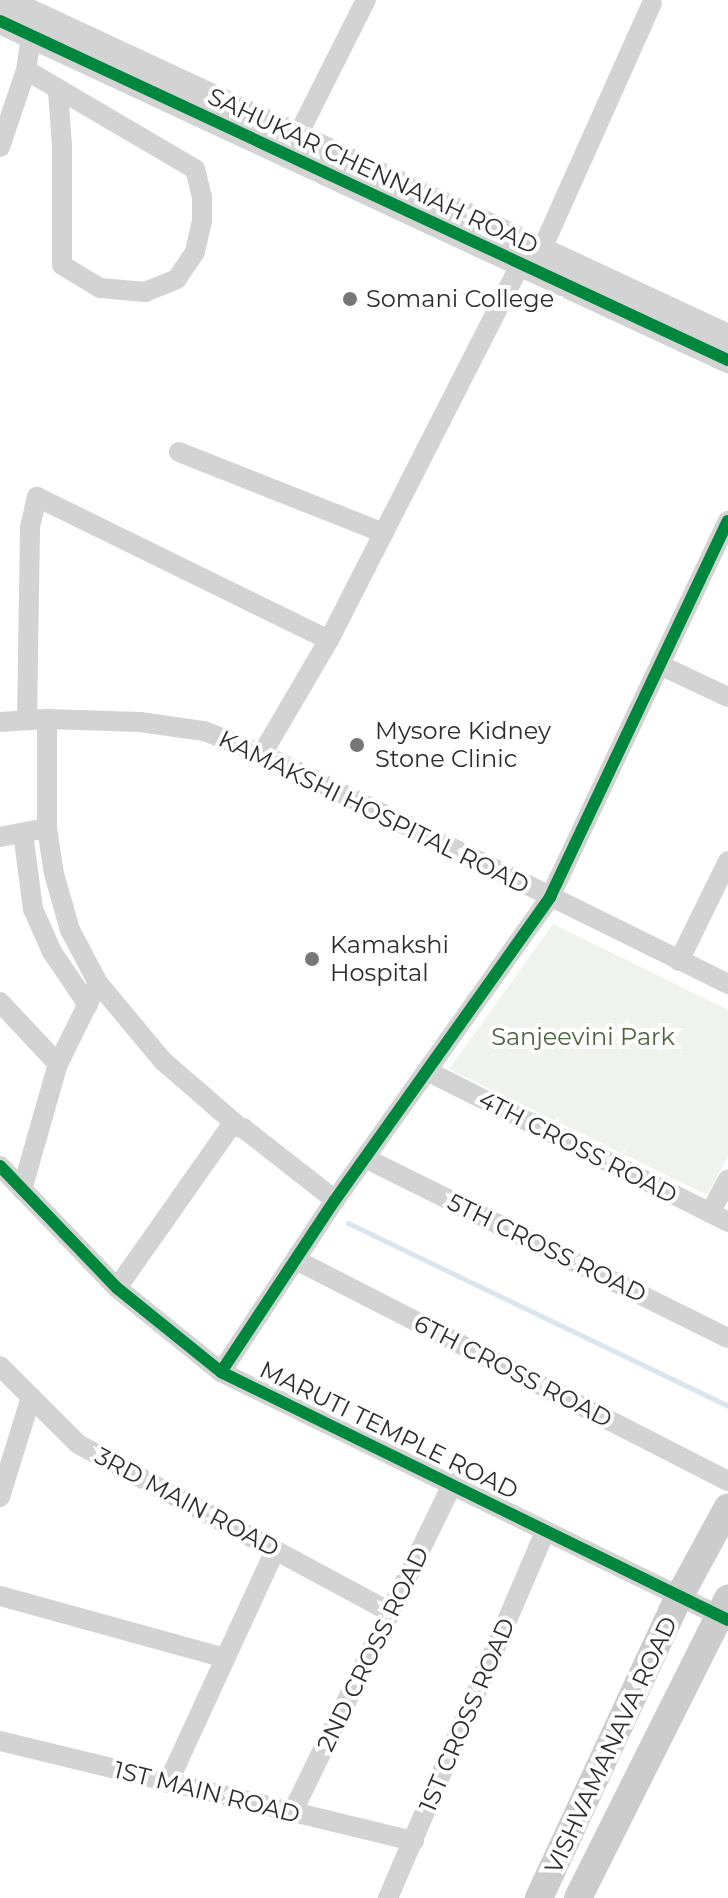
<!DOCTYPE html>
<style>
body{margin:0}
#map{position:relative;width:728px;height:1898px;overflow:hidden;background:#fff;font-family:Montserrat,sans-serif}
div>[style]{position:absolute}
.green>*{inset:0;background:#f0f3ed}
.stream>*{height:5px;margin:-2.5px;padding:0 2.5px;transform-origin:2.5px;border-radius:2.5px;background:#dbe5ef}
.minor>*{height:20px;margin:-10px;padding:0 10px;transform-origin:10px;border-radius:10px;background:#d3d3d3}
.tertiary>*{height:26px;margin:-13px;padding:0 13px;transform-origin:13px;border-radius:13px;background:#d3d3d3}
.secondary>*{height:28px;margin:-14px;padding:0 14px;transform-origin:14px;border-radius:14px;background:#ccc}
.cycleway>*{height:12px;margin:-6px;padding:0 6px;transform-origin:6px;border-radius:6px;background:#00873e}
.dots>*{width:22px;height:22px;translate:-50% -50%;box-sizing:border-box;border:4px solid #fff;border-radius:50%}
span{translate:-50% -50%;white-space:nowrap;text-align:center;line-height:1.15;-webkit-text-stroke:8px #fff;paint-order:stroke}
.street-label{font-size:24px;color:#2e2e2e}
.poi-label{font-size:24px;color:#2e2e2e}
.left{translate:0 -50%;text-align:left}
.park-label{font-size:24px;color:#4d6541}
</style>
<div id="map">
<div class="green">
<i style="clip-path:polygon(553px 924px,728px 1010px,728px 1156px,707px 1195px,449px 1069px)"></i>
</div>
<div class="stream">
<i style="left:348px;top:1223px;width:422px;rotate:25.7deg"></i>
</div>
<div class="minor">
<i style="left:31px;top:36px;width:34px;rotate:98deg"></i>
<i style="left:26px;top:70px;width:196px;rotate:30.4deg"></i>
<i style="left:195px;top:169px;width:29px;rotate:76deg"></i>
<i style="left:202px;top:197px;width:24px;rotate:90deg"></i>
<i style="left:202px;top:221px;width:32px;rotate:103deg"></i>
<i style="left:195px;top:252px;width:32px;rotate:124deg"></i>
<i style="left:177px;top:279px;width:35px;rotate:158deg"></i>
<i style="left:145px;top:292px;width:45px;rotate:-174.9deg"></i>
<i style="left:100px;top:288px;width:44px;rotate:-148.8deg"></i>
<i style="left:62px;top:265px;width:120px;rotate:-90deg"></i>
<i style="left:62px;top:145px;width:53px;rotate:-94.3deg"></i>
<i style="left:298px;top:135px;width:151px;rotate:-63.3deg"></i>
<i style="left:0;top:147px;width:81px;rotate:-71.3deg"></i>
<i style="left:542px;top:249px;width:269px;rotate:-65.9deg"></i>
<i style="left:179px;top:452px;width:220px;rotate:21.6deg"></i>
<i style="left:660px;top:665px;width:75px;rotate:25.2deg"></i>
<i style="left:27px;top:720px;width:193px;rotate:-89.1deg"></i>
<i style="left:30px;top:527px;width:31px;rotate:-77deg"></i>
<i style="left:37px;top:497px;width:325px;rotate:26.1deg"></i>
<i style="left:0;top:722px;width:47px;rotate:-3.7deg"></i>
<i style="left:47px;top:719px;width:93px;rotate:1.8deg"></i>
<i style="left:140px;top:722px;width:65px;rotate:8deg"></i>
<i style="left:204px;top:731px;width:62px;rotate:21.6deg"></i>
<i style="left:262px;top:754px;width:520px;rotate:26.27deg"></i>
<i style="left:262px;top:754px;width:132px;rotate:-59.6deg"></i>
<i style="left:329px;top:640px;width:436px;rotate:-63deg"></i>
<i style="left:23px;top:833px;width:77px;rotate:82.5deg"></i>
<i style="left:33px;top:909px;width:47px;rotate:66.2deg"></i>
<i style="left:52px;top:952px;width:64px;rotate:55.8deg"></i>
<i style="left:0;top:837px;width:36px;rotate:-11deg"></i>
<i style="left:679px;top:961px;width:111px;rotate:-63.9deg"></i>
<i style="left:98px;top:983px;width:102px;rotate:50.2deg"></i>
<i style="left:163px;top:1061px;width:98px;rotate:40.9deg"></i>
<i style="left:0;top:1002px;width:85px;rotate:46.9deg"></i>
<i style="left:427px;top:1071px;width:337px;rotate:26.6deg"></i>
<i style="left:365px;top:1158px;width:405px;rotate:26.4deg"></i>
<i style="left:0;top:1166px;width:169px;rotate:46.2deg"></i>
<i style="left:117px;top:1288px;width:134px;rotate:38.9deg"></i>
<i style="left:221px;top:1372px;width:564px;rotate:26.07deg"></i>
<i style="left:22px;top:1190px;width:131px;rotate:-74.1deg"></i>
<i style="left:58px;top:1064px;width:90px;rotate:-63.7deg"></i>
<i style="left:98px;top:983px;width:60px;rotate:-117.8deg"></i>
<i style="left:70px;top:930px;width:58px;rotate:-105.9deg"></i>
<i style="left:54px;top:874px;width:47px;rotate:-98.7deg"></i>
<i style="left:47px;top:828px;width:109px;rotate:-90deg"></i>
<i style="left:710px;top:1213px;width:38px;rotate:-62deg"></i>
<i style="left:298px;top:1261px;width:483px;rotate:27.1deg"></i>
<i style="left:117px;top:1288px;width:198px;rotate:-54.9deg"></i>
<i style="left:231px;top:1126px;width:12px;rotate:9deg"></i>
<i style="left:243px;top:1128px;width:117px;rotate:38deg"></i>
<i style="left:0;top:1366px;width:110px;rotate:45deg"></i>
<i style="left:78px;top:1444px;width:357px;rotate:28.3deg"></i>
<i style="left:221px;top:1372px;width:206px;rotate:-56.5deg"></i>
<i style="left:335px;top:1200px;width:372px;rotate:-54.6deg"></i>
<i style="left:550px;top:897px;width:416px;rotate:-64.7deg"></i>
<i style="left:0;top:1497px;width:105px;rotate:-72.8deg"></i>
<i style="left:0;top:1596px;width:233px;rotate:15.4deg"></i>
<i style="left:0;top:1741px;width:426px;rotate:13.6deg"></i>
<i style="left:168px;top:1783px;width:256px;rotate:-65.3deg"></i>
<i style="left:292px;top:1813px;width:367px;rotate:-64deg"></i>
<i style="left:388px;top:1898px;width:398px;rotate:-66.8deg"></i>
</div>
<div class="tertiary">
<i style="left:4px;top:0;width:799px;rotate:24.96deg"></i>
<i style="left:0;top:21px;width:803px;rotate:24.97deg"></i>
</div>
<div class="secondary">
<i style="left:539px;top:1898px;width:332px;rotate:-65.1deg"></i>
<i style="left:679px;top:1597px;width:102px;rotate:-61.4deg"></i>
<i style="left:578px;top:1898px;width:335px;rotate:-63.4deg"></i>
</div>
<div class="cycleway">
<i style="left:0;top:21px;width:803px;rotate:24.97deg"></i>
<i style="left:0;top:1166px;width:169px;rotate:46.2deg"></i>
<i style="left:117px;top:1288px;width:134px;rotate:38.9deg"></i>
<i style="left:221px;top:1372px;width:564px;rotate:26.07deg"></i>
<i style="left:221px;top:1372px;width:206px;rotate:-56.5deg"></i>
<i style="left:335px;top:1200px;width:372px;rotate:-54.6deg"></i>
<i style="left:550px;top:897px;width:416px;rotate:-64.7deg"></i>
</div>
<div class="dots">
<i style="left:350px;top:299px;background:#777"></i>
<i style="left:357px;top:745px;background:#777"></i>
<i style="left:312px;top:959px;background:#777"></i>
</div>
<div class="street-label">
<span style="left:373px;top:171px;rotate:25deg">SAHUKAR CHENNAIAH ROAD</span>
<span style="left:374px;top:812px;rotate:26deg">KAMAKSHI HOSPITAL ROAD</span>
<span style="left:578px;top:1147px;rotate:27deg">4TH CROSS ROAD</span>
<span style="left:547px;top:1248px;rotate:26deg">5TH CROSS ROAD</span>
<span style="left:513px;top:1371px;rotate:27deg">6TH CROSS ROAD</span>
<span style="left:389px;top:1430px;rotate:26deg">MARUTI TEMPLE ROAD</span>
<span style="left:187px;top:1502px;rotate:28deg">3RD MAIN ROAD</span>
<span style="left:373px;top:1649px;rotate:-64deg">2ND CROSS ROAD</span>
<span style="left:467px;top:1715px;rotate:-67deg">1ST CROSS ROAD</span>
<span style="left:611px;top:1745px;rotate:-65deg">VISHVAMANAVA ROAD</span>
<span style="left:207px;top:1792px;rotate:14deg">1ST MAIN ROAD</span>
</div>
<div class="poi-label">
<span class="left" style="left:366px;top:299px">Somani College</span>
<span class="left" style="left:375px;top:745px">Mysore Kidney<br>Stone Clinic</span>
<span class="left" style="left:330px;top:959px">Kamakshi<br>Hospital</span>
</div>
<div class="park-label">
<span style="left:583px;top:1037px">Sanjeevini Park</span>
</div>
</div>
